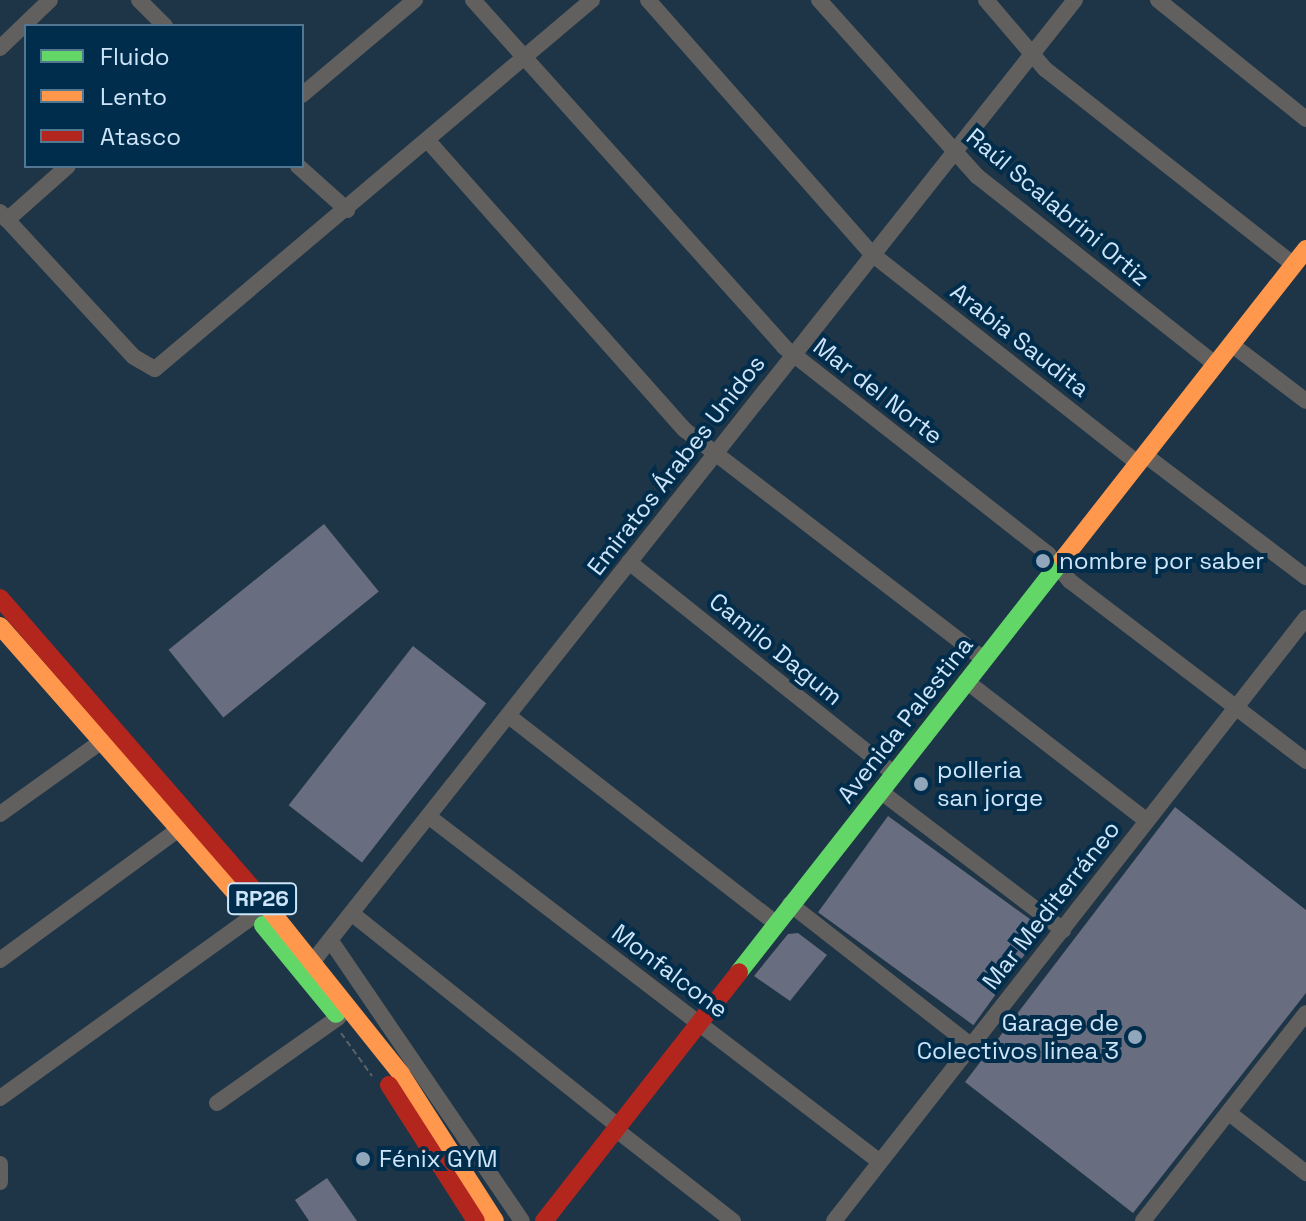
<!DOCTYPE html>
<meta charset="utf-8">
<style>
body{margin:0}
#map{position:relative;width:1306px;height:1221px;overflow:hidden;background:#1e3547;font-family:"Space Grotesk",sans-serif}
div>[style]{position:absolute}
.building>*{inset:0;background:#686e7f;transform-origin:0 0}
.path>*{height:2px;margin-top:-1px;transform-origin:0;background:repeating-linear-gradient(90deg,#5e6366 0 6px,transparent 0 10px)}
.street>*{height:16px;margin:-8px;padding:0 8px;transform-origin:8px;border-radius:8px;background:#62605f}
.fast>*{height:18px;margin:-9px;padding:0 9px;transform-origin:9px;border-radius:9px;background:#63d668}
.slow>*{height:18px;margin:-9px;padding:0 9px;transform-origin:9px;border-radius:9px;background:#ff974d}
.jam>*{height:18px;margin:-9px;padding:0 9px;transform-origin:9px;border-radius:9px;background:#b3261e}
.dots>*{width:22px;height:22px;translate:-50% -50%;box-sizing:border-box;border:4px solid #012d4c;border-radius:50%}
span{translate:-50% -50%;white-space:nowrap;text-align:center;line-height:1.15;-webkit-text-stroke:8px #012d4c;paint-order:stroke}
.shield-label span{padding:2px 6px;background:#012d4c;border:2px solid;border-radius:6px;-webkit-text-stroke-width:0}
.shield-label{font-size:22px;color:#cee5f9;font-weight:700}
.street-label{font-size:24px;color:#cee5f9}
.poi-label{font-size:24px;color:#cee5f9}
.left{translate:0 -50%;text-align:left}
.right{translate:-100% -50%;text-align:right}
.legend{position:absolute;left:24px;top:24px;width:280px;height:144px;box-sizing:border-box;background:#012d4c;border:2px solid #537791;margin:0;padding:10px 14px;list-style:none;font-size:24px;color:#cee5f9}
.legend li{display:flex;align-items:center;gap:16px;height:40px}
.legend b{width:40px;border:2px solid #537791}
</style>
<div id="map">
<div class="building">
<i style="left:324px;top:524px;width:87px;height:200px;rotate:51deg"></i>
<i style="left:413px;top:646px;width:93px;height:202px;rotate:38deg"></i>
<i style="clip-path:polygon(1175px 807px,1306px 910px,1306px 993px,1133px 1213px,965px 1082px)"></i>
<i style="left:888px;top:816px;width:192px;height:119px;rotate:36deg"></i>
<i style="clip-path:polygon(798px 933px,827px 955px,790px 1001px,754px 976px,788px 934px)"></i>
<i style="clip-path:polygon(327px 1178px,357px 1221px,309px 1221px,295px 1200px)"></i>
</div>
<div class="path">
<i style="left:341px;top:1033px;width:53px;rotate:54.2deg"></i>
</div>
<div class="street">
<i style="left:139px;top:0;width:37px;rotate:45deg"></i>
<i style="left:473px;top:0;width:466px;rotate:48.1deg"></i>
<i style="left:784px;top:347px;width:335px;rotate:38.1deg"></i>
<i style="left:1048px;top:554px;width:35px;rotate:51deg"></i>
<i style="left:1070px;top:581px;width:297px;rotate:37.3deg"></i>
<i style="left:648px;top:0;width:339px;rotate:48.6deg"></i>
<i style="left:872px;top:254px;width:338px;rotate:38.2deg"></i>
<i style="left:819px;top:0;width:237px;rotate:48.1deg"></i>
<i style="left:977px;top:176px;width:305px;rotate:38.3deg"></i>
<i style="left:986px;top:0;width:91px;rotate:49.5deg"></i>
<i style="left:1045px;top:69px;width:317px;rotate:38.2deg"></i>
<i style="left:1158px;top:0;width:190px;rotate:38.8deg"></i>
<i style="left:0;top:48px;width:69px;rotate:-43.8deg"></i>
<i style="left:302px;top:95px;width:148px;rotate:-40.1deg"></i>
<i style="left:429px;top:142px;width:385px;rotate:48.4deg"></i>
<i style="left:685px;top:430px;width:376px;rotate:37.5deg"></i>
<i style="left:298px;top:166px;width:66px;rotate:41.9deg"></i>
<i style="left:0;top:212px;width:197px;rotate:47.3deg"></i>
<i style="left:134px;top:357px;width:24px;rotate:30deg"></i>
<i style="left:155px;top:369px;width:572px;rotate:-40.18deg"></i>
<i style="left:7px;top:220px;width:81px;rotate:-41.5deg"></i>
<i style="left:1231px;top:344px;width:94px;rotate:37.2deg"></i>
<i style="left:1145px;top:455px;width:202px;rotate:37.2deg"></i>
<i style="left:629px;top:562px;width:338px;rotate:38.6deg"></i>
<i style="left:966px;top:681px;width:227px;rotate:37.7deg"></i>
<i style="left:510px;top:717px;width:334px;rotate:37.8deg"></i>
<i style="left:880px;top:791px;width:230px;rotate:37.2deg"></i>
<i style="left:0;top:814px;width:125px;rotate:-35.6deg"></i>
<i style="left:432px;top:819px;width:564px;rotate:37.44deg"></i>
<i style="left:790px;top:904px;width:231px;rotate:38deg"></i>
<i style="left:355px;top:916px;width:334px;rotate:38.6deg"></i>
<i style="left:333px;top:944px;width:335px;rotate:55.7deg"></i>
<i style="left:0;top:960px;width:222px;rotate:-36.2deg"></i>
<i style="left:314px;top:960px;width:1225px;rotate:-51.6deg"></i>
<i style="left:0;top:1098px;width:314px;rotate:-35.7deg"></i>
<i style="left:217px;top:1103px;width:149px;rotate:-35.2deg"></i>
<i style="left:1229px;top:1113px;width:98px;rotate:37.9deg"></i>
<i style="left:614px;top:1128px;width:151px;rotate:38deg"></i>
<i style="left:0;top:1164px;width:18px;rotate:90deg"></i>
<i style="left:834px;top:1221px;width:766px;rotate:-51.95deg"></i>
<i style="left:1143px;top:1221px;width:264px;rotate:-51.9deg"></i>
</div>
<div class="fast">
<i style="left:263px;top:925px;width:115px;rotate:50.6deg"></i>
<i style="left:739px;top:972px;width:525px;rotate:-51.89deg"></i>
</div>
<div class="slow">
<i style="left:1063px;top:559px;width:394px;rotate:-51.9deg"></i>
<i style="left:0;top:626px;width:357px;rotate:48.6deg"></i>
<i style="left:259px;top:896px;width:228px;rotate:51.4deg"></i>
<i style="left:401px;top:1074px;width:174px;rotate:57.4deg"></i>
</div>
<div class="jam">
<i style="left:0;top:598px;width:395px;rotate:49deg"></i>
<i style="left:389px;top:1085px;width:161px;rotate:57.4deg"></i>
<i style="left:544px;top:1221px;width:316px;rotate:-51.9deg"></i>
</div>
<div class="dots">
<i style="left:1043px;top:561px;background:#90a7bb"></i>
<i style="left:921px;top:784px;background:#90a7bb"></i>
<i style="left:1135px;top:1037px;background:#90a7bb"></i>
<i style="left:363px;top:1159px;background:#90a7bb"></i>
</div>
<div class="shield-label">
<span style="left:262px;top:899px">RP26</span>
</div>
<div class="street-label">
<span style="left:1058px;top:207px;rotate:40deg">Raúl Scalabrini Ortiz</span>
<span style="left:1020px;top:340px;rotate:38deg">Arabia Saudita</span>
<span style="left:878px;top:391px;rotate:38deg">Mar del Norte</span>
<span style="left:676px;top:465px;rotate:-52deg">Emiratos Árabes Unidos</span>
<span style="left:776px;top:649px;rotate:39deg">Camilo Dagum</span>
<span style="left:905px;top:720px;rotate:-52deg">Avenida Palestina</span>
<span style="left:1051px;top:905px;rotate:-52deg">Mar Mediterráneo</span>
<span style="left:670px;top:971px;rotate:37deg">Monfalcone</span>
</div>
<div class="poi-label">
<span class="left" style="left:1059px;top:561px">nombre por saber</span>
<span class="left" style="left:937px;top:784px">polleria<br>san jorge</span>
<span class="right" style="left:1119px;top:1037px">Garage de<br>Colectivos linea 3</span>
<span class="left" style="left:379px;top:1159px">Fénix GYM</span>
</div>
<ul class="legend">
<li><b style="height:10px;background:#63d668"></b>Fluido</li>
<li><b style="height:10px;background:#ff974d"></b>Lento</li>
<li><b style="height:10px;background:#b3261e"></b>Atasco</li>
</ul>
</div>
